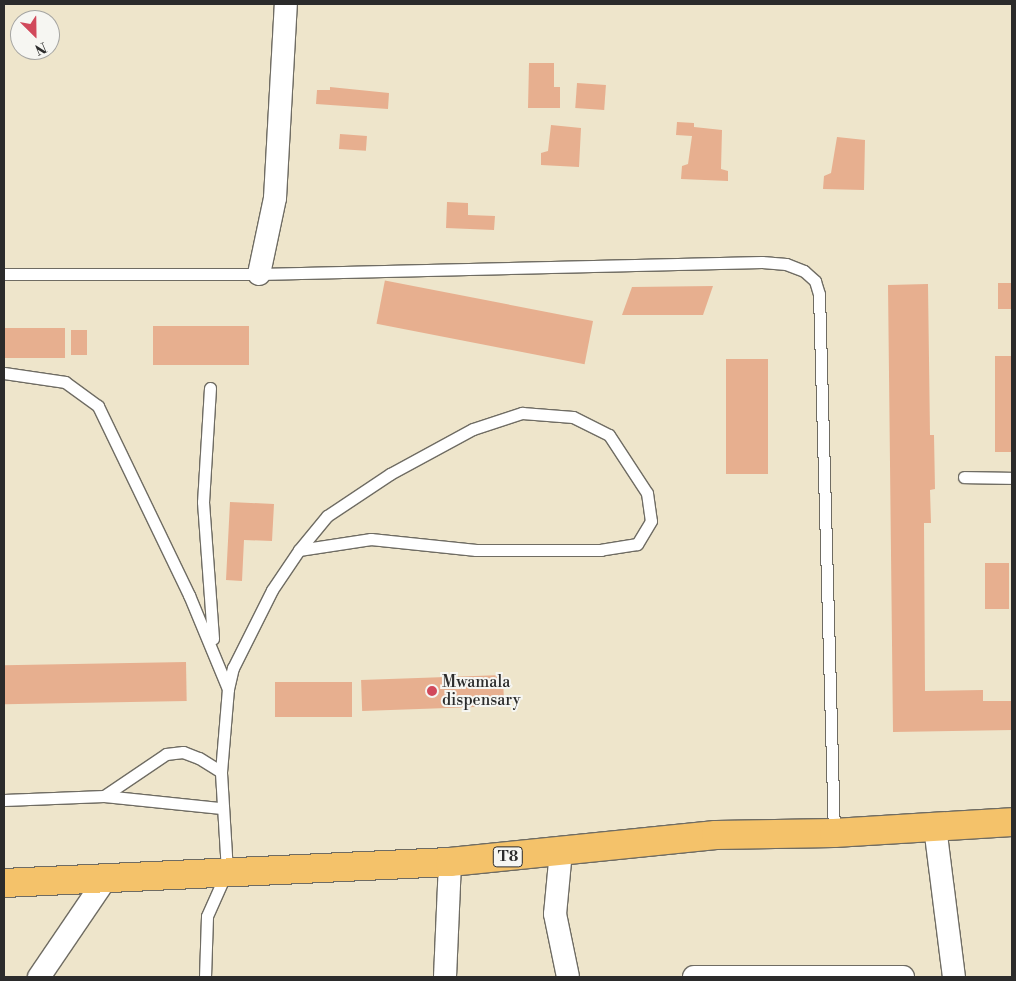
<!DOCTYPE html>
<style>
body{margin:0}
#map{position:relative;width:1016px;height:981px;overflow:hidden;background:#eee5cb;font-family:"Libre Bodoni",serif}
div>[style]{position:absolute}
.building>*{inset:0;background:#e7af8f;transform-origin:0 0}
.roads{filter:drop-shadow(1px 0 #6f6c63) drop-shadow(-1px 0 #6f6c63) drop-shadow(0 1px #6f6c63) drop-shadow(0 -1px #6f6c63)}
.service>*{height:11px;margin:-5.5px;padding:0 5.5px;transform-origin:5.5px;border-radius:5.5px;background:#fff}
.minor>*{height:22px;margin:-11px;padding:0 11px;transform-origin:11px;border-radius:11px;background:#fff}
.trunk>*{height:28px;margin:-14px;padding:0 14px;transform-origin:14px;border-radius:14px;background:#f4c26a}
.dots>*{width:14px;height:14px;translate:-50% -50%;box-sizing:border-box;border:2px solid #f6f6f2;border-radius:50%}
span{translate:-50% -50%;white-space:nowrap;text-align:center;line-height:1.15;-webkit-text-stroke:4px #f6f6f2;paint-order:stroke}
.shield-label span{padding:1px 4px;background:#f6f6f2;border:1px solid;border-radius:4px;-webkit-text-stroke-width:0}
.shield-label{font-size:15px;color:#2b2b2b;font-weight:700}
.poi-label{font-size:16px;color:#2b2b2b}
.left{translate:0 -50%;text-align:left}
.frame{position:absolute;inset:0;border:5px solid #2b2b2b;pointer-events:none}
.north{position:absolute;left:10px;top:10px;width:50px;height:50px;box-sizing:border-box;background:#f6f6f2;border:1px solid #a5a5a2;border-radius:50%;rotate:157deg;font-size:14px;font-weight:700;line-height:20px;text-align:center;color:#2b2b2b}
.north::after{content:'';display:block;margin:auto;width:18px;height:22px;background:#d1495b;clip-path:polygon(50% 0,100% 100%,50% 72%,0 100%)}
</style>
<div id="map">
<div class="building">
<i style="clip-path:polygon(529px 63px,554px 63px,554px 87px,560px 87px,560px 108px,528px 108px)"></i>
<i style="left:577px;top:83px;width:29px;height:25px;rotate:4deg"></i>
<i style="clip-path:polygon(330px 87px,389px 93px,388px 109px,316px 104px,317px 90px,330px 90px)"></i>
<i style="clip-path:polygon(677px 122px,694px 123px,694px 127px,722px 130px,721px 169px,728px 171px,728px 181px,681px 179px,682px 166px,688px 164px,692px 136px,676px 135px)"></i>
<i style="clip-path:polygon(551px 125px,581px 128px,579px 167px,541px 165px,541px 153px,548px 151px)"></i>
<i style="left:340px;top:134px;width:27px;height:15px;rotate:4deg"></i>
<i style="clip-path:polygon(837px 137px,865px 140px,864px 190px,823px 189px,824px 176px,831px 173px)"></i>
<i style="clip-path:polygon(447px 202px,468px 203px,468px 215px,495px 216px,494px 230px,446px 228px)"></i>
<i style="left:998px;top:283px;width:14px;height:26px"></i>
<i style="clip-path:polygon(928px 284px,930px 435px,934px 435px,935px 489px,930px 490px,931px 523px,924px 523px,925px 691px,983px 690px,983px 701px,1012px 701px,1012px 730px,893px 732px,888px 285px)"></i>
<i style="clip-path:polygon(713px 286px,703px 315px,622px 315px,632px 287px)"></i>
<i style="left:593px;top:321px;width:44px;height:212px;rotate:101deg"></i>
<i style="left:249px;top:326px;width:39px;height:96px;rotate:90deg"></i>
<i style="left:65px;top:328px;width:30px;height:61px;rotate:90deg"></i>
<i style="left:87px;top:330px;width:25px;height:16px;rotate:90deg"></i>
<i style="left:995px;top:356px;width:17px;height:96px"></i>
<i style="left:768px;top:359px;width:115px;height:42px;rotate:90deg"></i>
<i style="clip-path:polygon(230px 502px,274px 504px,272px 541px,244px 540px,242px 581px,226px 580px)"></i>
<i style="left:985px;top:563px;width:24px;height:46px"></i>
<i style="left:186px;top:662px;width:39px;height:182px;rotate:89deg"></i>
<i style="left:503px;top:675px;width:31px;height:142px;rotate:88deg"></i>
<i style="left:352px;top:682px;width:35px;height:77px;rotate:90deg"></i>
</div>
<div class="roads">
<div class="service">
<i style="left:4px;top:274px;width:255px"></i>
<i style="left:259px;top:274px;width:503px;rotate:-1.37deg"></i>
<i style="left:762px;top:262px;width:24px;rotate:5deg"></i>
<i style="left:786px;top:264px;width:19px;rotate:21deg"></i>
<i style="left:804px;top:271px;width:15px;rotate:42deg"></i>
<i style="left:815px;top:281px;width:14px;rotate:73deg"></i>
<i style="left:819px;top:294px;width:539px;rotate:88.41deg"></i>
<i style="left:4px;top:373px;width:62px;rotate:8.4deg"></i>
<i style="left:65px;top:382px;width:41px;rotate:36deg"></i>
<i style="left:98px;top:406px;width:210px;rotate:64.3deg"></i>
<i style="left:189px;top:595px;width:102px;rotate:67.5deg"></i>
<i style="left:210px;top:388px;width:114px;rotate:93.5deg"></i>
<i style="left:203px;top:502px;width:137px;rotate:85.8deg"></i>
<i style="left:964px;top:477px;width:48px;rotate:1.2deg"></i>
<i style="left:104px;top:796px;width:75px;rotate:-34.1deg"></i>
<i style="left:166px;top:754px;width:17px;rotate:-7deg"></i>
<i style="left:183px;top:752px;width:17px;rotate:21deg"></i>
<i style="left:199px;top:758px;width:26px;rotate:32deg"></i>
<i style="left:4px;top:800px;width:100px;rotate:-2.3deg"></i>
<i style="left:104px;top:796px;width:118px;rotate:5.9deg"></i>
<i style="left:205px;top:977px;width:61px;rotate:-88.1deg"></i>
<i style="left:207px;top:916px;width:49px;rotate:-66deg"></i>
<i style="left:227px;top:871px;width:99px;rotate:-93.5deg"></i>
<i style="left:221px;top:772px;width:83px;rotate:-85.2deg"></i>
<i style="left:228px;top:689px;width:22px;rotate:-77deg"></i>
<i style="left:233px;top:668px;width:87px;rotate:-63.4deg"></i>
<i style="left:272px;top:590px;width:48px;rotate:-56deg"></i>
<i style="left:299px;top:550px;width:44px;rotate:-50.5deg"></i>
<i style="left:327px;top:516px;width:76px;rotate:-33.7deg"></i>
<i style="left:390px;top:474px;width:94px;rotate:-28.5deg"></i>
<i style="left:473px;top:429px;width:52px;rotate:-18.1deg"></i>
<i style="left:522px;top:413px;width:51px;rotate:4.5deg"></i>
<i style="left:573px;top:417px;width:40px;rotate:26.6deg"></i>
<i style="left:609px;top:435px;width:69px;rotate:56.8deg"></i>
<i style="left:647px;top:493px;width:28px;rotate:82deg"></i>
<i style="left:651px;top:521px;width:27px;rotate:121deg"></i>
<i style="left:637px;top:544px;width:36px;rotate:171deg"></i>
<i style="left:601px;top:550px;width:125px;rotate:180deg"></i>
<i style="left:476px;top:550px;width:106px;rotate:-174deg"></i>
<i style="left:371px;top:539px;width:73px;rotate:171.3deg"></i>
</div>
<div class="minor">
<i style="left:259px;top:274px;width:78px;rotate:-78.1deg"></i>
<i style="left:275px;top:198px;width:194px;rotate:-86.8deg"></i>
<i style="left:935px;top:827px;width:151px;rotate:82.8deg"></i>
<i style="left:561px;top:851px;width:63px;rotate:95.4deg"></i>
<i style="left:555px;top:914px;width:64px;rotate:78.3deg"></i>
<i style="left:39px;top:977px;width:117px;rotate:-55.8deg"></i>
<i style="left:445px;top:977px;width:115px;rotate:-87.5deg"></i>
<i style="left:694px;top:977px;width:209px"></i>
</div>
<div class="trunk">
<i style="left:4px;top:883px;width:446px;rotate:-2.7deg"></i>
<i style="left:450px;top:862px;width:267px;rotate:-5.8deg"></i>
<i style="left:716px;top:835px;width:118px;rotate:-1deg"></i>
<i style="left:834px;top:833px;width:178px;rotate:-3.5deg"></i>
</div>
</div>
<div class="dots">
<i style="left:432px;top:691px;background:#d1495b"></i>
</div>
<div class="shield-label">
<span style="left:508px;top:857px">T8</span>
</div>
<div class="poi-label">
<span class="left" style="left:442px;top:691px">Mwamala<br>dispensary</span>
</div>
<div class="frame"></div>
<div class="north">N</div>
</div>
